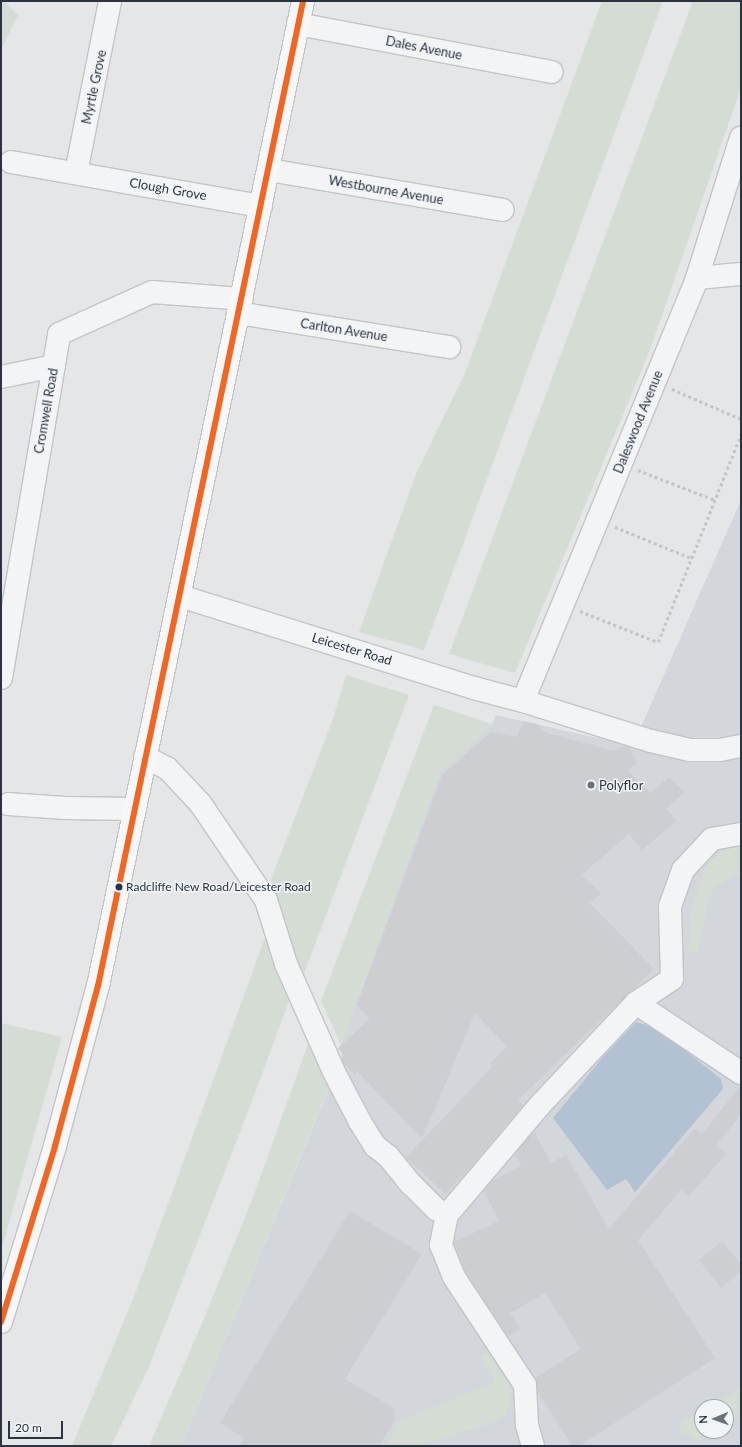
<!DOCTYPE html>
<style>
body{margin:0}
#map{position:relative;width:742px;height:1447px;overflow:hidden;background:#e4e6e8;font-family:Lato,sans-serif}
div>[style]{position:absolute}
.built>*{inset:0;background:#d3d6db}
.green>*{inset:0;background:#d5dcd4}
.water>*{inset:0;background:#b3c2d3}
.building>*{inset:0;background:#ccced1}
.path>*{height:2.5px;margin-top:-1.25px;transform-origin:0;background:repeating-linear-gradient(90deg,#c3c4c9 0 3px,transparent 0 6px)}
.roads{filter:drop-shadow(1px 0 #c2c4c6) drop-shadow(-1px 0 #c2c4c6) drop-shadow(0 1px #c2c4c6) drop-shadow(0 -1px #c2c4c6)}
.minor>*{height:22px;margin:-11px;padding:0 11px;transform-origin:11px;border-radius:11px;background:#f3f4f6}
.major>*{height:22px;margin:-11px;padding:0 11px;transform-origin:11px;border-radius:11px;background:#f7f7f7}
.bus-1>*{height:6px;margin:-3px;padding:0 3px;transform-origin:3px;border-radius:3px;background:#f26522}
.dots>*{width:11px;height:11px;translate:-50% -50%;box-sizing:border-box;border:2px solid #f2f5f8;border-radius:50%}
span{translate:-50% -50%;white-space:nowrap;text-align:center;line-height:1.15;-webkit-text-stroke:3px #f2f5f8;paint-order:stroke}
.bus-label{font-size:12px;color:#2b3342}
.left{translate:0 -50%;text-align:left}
.street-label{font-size:13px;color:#2b3342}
.poi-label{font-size:13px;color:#2b3342}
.frame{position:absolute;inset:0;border:2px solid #2b3342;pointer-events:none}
.north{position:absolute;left:694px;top:1399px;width:40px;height:40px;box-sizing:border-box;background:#f2f5f8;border:1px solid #a2a7af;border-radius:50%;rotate:268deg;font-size:11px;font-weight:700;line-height:16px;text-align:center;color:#2b3342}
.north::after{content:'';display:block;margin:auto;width:14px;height:18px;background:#6c727c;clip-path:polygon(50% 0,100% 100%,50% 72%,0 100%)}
.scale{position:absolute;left:8px;top:1421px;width:55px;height:18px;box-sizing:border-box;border:2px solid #2b3342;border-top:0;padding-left:5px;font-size:12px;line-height:14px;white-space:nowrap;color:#2b3342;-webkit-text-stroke:3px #f2f5f8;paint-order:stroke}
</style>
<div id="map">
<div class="built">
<i style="clip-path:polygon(evenodd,741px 500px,741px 1446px,181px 1446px,342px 1057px,341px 1045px,440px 772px,492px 724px,496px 715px,628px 745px,641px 727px,741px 500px,702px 1407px,726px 1407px,726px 1431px,702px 1431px,702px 1407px)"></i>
</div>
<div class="green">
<i style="clip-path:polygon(1px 1px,4px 1px,18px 15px,1px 50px)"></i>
<i style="clip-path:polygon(602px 1px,663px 1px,424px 650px,359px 632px,416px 474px,465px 373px)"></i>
<i style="clip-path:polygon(693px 1px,741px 1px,741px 88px,650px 350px,515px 673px,449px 654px)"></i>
<i style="clip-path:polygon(346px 675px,409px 695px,302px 979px,293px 957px,270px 882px,333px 719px)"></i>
<i style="clip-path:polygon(434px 705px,492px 724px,440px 772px,341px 1045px,321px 1001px)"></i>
<i style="clip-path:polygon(741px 846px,741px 875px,736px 874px,714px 888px,708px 900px,698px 953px,688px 952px,691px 910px,706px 867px,716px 855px,726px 849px)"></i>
<i style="clip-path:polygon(269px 927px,276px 972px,289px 1001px,254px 1096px,148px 1369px,111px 1446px,72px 1446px,135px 1294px)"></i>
<i style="clip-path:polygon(1px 1023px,62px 1037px,1px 1251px)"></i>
<i style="clip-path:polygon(308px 1044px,329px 1087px,181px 1446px,149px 1446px,203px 1321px,252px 1200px)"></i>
<i style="clip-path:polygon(484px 1353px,493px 1356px,506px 1378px,511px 1392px,510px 1404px,505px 1415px,491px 1423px,417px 1446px,386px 1446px,398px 1422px,495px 1382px,480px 1355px)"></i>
<i style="clip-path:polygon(741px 1385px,741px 1416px,726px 1422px,726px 1407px,709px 1407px,738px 1390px)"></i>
<i style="clip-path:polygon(702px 1411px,702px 1431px,705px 1431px,700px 1443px,691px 1436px,682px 1434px,678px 1425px)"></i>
</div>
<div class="water">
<i style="clip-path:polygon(636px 1022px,657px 1028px,721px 1079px,723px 1089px,635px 1192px,626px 1179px,607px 1190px,553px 1118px,603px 1057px)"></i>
</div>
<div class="building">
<i style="clip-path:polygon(523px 721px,537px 724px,544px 732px,614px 751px,625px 746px,629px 747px,637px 763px,628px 771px,651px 793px,669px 777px,684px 792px,666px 809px,677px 821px,642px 850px,629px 834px,581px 875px,601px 893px,590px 903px,654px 969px,518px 1100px,523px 1105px,476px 1161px,445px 1194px,406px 1157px,493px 1066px,490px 1063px,507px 1046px,475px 1013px,422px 1139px,357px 1071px,355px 1074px,343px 1062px,341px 1058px,344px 1056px,338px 1048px,370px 1019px,357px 1005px,442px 775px,491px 732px,517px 737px)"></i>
<i style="clip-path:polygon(741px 1085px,741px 1114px,716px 1146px,726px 1154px,689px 1196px,681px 1190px,638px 1240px,715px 1358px,579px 1446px,572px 1446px,538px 1392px,535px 1378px,581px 1349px,545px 1293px,510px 1313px,520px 1329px,508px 1337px,465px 1271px,454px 1242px,499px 1221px,484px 1191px,492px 1181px,521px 1166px,515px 1153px,530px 1136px,535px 1133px,551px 1163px,566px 1155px,609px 1229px,695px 1128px,702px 1134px)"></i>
<i style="clip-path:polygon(350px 1211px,422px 1254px,345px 1379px,394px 1408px,395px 1420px,379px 1446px,239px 1446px,244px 1438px,220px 1423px)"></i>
<i style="clip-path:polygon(722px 1241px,741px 1264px,741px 1271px,721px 1288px,699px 1260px)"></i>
</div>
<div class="path">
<i style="left:672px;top:389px;width:75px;rotate:23.5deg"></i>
<i style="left:638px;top:470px;width:83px;rotate:21.3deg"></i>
<i style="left:615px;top:527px;width:82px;rotate:22.2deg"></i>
<i style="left:580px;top:611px;width:84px;rotate:21.7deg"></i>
<i style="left:658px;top:642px;width:224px;rotate:-68.2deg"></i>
</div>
<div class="roads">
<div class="minor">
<i style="left:298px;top:24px;width:258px;rotate:10.7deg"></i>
<i style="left:11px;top:162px;width:254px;rotate:10deg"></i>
<i style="left:269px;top:170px;width:237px;rotate:9.7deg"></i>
<i style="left:76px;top:173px;width:175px;rotate:-78.8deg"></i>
<i style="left:697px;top:278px;width:44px;rotate:-5.2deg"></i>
<i style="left:238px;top:313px;width:214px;rotate:9.2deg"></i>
<i style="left:1px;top:377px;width:54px;rotate:-11.7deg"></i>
<i style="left:180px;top:596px;width:308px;rotate:17.4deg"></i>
<i style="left:474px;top:688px;width:51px;rotate:14.9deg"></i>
<i style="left:523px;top:701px;width:134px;rotate:17.4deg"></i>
<i style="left:651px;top:741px;width:40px;rotate:13deg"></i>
<i style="left:690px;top:750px;width:30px"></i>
<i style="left:720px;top:750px;width:21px;rotate:-11deg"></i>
<i style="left:1px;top:678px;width:349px;rotate:-80.4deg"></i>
<i style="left:59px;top:334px;width:102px;rotate:-24.3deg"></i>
<i style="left:152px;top:292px;width:90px;rotate:4.4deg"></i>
<i style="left:523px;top:701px;width:457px;rotate:-67.6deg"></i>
<i style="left:697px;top:278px;width:147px;rotate:-72.6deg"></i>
<i style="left:145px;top:757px;width:25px;rotate:27deg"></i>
<i style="left:167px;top:768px;width:48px;rotate:46.7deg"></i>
<i style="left:200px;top:803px;width:117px;rotate:55.8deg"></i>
<i style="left:266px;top:900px;width:67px;rotate:72.6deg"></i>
<i style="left:286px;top:964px;width:118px;rotate:66deg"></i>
<i style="left:334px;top:1072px;width:56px;rotate:62.5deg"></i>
<i style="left:360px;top:1122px;width:28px;rotate:58deg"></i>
<i style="left:375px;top:1146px;width:16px;rotate:38deg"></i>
<i style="left:388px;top:1156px;width:36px;rotate:51deg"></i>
<i style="left:411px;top:1184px;width:35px;rotate:45deg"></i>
<i style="left:436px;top:1209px;width:13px;rotate:29deg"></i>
<i style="left:8px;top:804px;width:57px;rotate:4deg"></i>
<i style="left:65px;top:808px;width:70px;rotate:0.8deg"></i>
<i style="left:636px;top:1003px;width:126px;rotate:33.7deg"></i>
<i style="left:533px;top:1446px;width:22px;rotate:-106deg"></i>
<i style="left:527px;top:1425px;width:40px;rotate:-92.9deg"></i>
<i style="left:525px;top:1385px;width:129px;rotate:-123.3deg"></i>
<i style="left:454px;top:1277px;width:35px;rotate:-112deg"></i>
<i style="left:441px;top:1245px;width:31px;rotate:-79deg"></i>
<i style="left:447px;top:1215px;width:143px;rotate:-49.8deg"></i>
<i style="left:539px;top:1106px;width:141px;rotate:-46.7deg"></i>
<i style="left:636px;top:1003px;width:43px;rotate:-33.7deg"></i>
<i style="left:672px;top:979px;width:73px;rotate:-91.6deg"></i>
<i style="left:670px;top:906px;width:38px;rotate:-70deg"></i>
<i style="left:683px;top:870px;width:42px;rotate:-46.9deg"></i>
<i style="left:712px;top:839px;width:29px;rotate:-10deg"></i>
</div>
<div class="major">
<i style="left:1px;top:1322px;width:184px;rotate:-72.9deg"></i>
<i style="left:55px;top:1146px;width:166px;rotate:-75deg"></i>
<i style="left:98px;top:986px;width:1006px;rotate:-78.24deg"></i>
</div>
</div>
<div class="bus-1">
<i style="left:1px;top:1322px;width:184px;rotate:-72.9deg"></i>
<i style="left:55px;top:1146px;width:166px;rotate:-75deg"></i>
<i style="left:98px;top:986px;width:1006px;rotate:-78.24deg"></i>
</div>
<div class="dots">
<i style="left:591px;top:785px;background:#6c727c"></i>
<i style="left:119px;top:887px;background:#2b3342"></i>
</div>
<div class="bus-label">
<span class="left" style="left:126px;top:887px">Radcliffe New Road/Leicester Road</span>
</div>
<div class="street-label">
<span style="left:424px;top:48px;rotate:11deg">Dales Avenue</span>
<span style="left:94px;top:87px;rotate:-78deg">Myrtle Grove</span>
<span style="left:168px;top:189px;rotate:10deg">Clough Grove</span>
<span style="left:386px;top:190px;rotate:10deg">Westbourne Avenue</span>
<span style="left:344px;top:330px;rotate:9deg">Carlton Avenue</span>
<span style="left:46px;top:411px;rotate:-80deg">Cromwell Road</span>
<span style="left:638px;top:422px;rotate:-68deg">Daleswood Avenue</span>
<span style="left:352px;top:649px;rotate:17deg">Leicester Road</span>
</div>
<div class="poi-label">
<span class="left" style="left:599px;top:785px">Polyflor</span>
</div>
<div class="frame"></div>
<div class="north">N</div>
<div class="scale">20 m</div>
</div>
